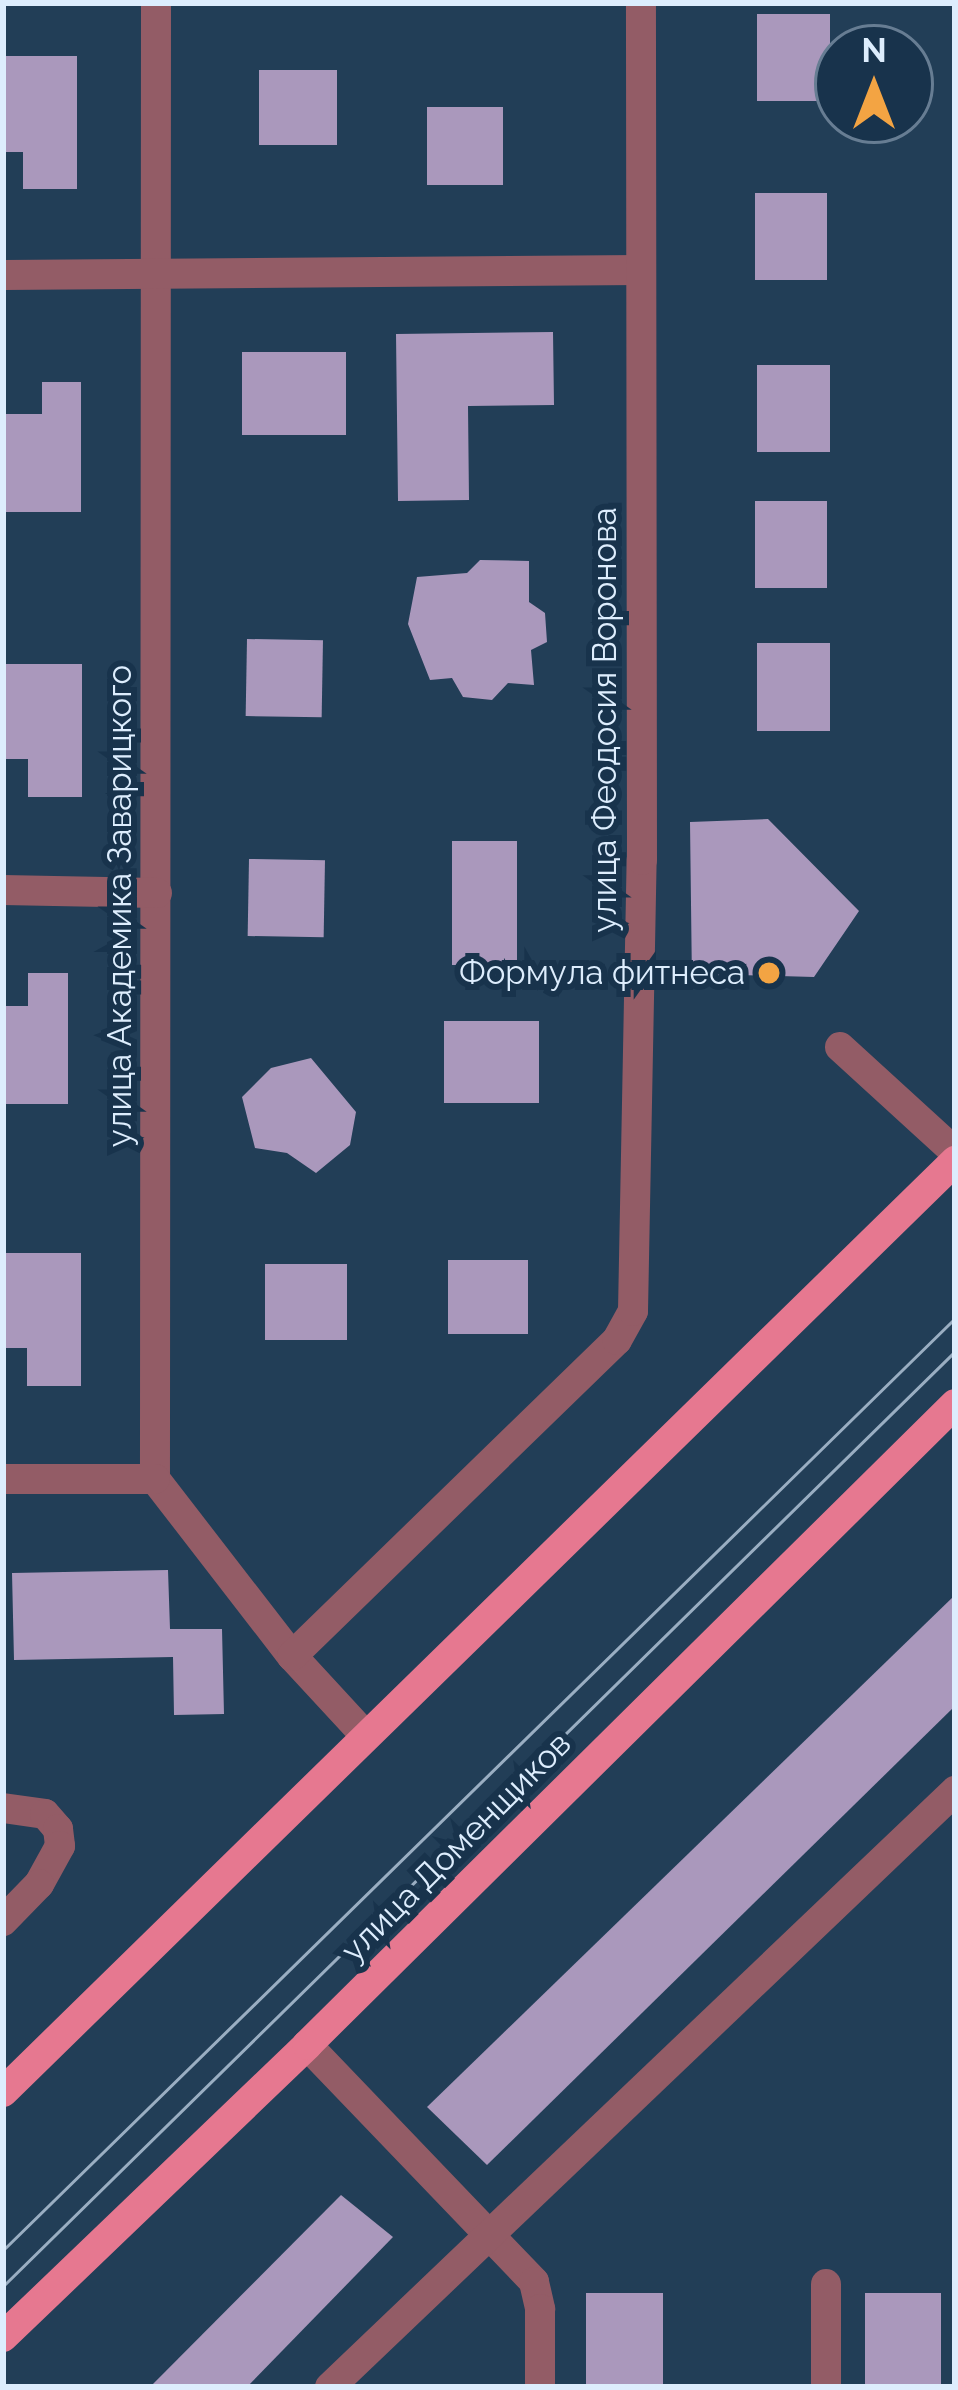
<!DOCTYPE html>
<meta charset="utf-8">
<style>
body{margin:0}
#map{position:relative;width:958px;height:2390px;overflow:hidden;background:#223e57;font-family:Raleway,sans-serif}
div>[style]{position:absolute}
.building>*{inset:0;background:#aa98bc;transform-origin:0 0}
.minor>*{height:30px;margin:-15px;padding:0 15px;transform-origin:15px;border-radius:15px;background:#935c66}
.major>*{height:30px;margin:-15px;padding:0 15px;transform-origin:15px;border-radius:15px;background:#e67890}
.tram>*{height:3px;margin:-1.5px;padding:0 1.5px;transform-origin:1.5px;border-radius:1.5px;background:#9aaec2}
.dots>*{width:33px;height:33px;translate:-50% -50%;box-sizing:border-box;border:6px solid #18334c;border-radius:50%}
span{translate:-50% -50%;white-space:nowrap;text-align:center;line-height:1.15;-webkit-text-stroke:12px #18334c;paint-order:stroke}
.street-label{font-size:33px;color:#ddedfd}
.poi-label{font-size:33px;color:#ddedfd}
.right{translate:-100% -50%;text-align:right}
.frame{position:absolute;inset:0;border:6px solid #ddedfd;pointer-events:none}
.north{position:absolute;left:814px;top:24px;width:120px;height:120px;box-sizing:border-box;background:#18334c;border:3px solid #677d93;border-radius:50%;rotate:0deg;font-size:33px;font-weight:700;line-height:48px;text-align:center;color:#ddedfd}
.north::after{content:'';display:block;margin:auto;width:42px;height:54px;background:#f3a443;clip-path:polygon(50% 0,100% 100%,50% 72%,0 100%)}
</style>
<div id="map">
<div class="building">
<i style="left:757px;top:14px;width:73px;height:87px"></i>
<i style="clip-path:polygon(3px 56px,77px 56px,77px 189px,23px 189px,23px 152px,3px 152px)"></i>
<i style="left:259px;top:70px;width:78px;height:75px"></i>
<i style="left:427px;top:107px;width:76px;height:78px"></i>
<i style="left:755px;top:193px;width:72px;height:87px"></i>
<i style="clip-path:polygon(553px 332px,554px 405px,468px 406px,469px 500px,398px 501px,396px 334px)"></i>
<i style="left:346px;top:352px;width:83px;height:104px;rotate:90deg"></i>
<i style="left:757px;top:365px;width:73px;height:87px"></i>
<i style="clip-path:polygon(42px 382px,81px 382px,81px 512px,3px 512px,3px 414px,42px 414px)"></i>
<i style="left:755px;top:501px;width:72px;height:87px"></i>
<i style="clip-path:polygon(480px 560px,529px 561px,529px 602px,545px 613px,547px 642px,531px 650px,534px 685px,508px 683px,492px 700px,463px 697px,452px 678px,430px 680px,408px 624px,417px 577px,467px 573px)"></i>
<i style="left:247px;top:639px;width:76px;height:77px;rotate:1deg"></i>
<i style="left:757px;top:643px;width:73px;height:88px"></i>
<i style="clip-path:polygon(3px 664px,82px 664px,82px 797px,28px 797px,28px 759px,3px 759px)"></i>
<i style="clip-path:polygon(768px 819px,859px 911px,814px 977px,741px 975px,743px 984px,692px 985px,690px 822px)"></i>
<i style="left:452px;top:841px;width:65px;height:124px"></i>
<i style="left:249px;top:859px;width:76px;height:77px;rotate:1deg"></i>
<i style="clip-path:polygon(28px 973px,68px 973px,68px 1104px,3px 1104px,3px 1006px,28px 1006px)"></i>
<i style="left:444px;top:1021px;width:95px;height:82px"></i>
<i style="clip-path:polygon(311px 1058px,356px 1112px,350px 1145px,316px 1173px,287px 1153px,255px 1148px,242px 1097px,271px 1068px)"></i>
<i style="clip-path:polygon(3px 1253px,81px 1253px,81px 1386px,27px 1386px,27px 1348px,3px 1348px)"></i>
<i style="left:448px;top:1260px;width:80px;height:74px"></i>
<i style="left:265px;top:1264px;width:82px;height:76px"></i>
<i style="clip-path:polygon(168px 1570px,170px 1629px,222px 1629px,224px 1714px,174px 1715px,173px 1657px,14px 1660px,12px 1573px)"></i>
<i style="clip-path:polygon(955px 1595px,955px 1706px,487px 2165px,427px 2107px)"></i>
<i style="clip-path:polygon(341px 2195px,393px 2237px,247px 2387px,150px 2387px)"></i>
<i style="left:586px;top:2293px;width:77px;height:94px"></i>
<i style="left:865px;top:2293px;width:76px;height:94px"></i>
</div>
<div class="minor">
<i style="left:156px;top:3px;width:1476px;rotate:90.04deg"></i>
<i style="left:155px;top:1479px;width:224px;rotate:52.3deg"></i>
<i style="left:292px;top:1656px;width:106px;rotate:47.3deg"></i>
<i style="left:3px;top:275px;width:637px;rotate:-0.45deg"></i>
<i style="left:3px;top:890px;width:154px;rotate:1.1deg"></i>
<i style="left:840px;top:1047px;width:156px;rotate:42.4deg"></i>
<i style="left:3px;top:1479px;width:152px"></i>
<i style="left:292px;top:1656px;width:453px;rotate:-44.2deg"></i>
<i style="left:617px;top:1340px;width:33px;rotate:-61deg"></i>
<i style="left:633px;top:1311px;width:451px;rotate:-88.9deg"></i>
<i style="left:642px;top:860px;width:857px;rotate:-90.07deg"></i>
<i style="left:3px;top:1808px;width:42px;rotate:8.1deg"></i>
<i style="left:45px;top:1814px;width:20px;rotate:49deg"></i>
<i style="left:58px;top:1829px;width:17px;rotate:83deg"></i>
<i style="left:60px;top:1846px;width:43px;rotate:118.9deg"></i>
<i style="left:39px;top:1884px;width:52px;rotate:134.2deg"></i>
<i style="left:307px;top:2045px;width:328px;rotate:46.2deg"></i>
<i style="left:534px;top:2282px;width:28px;rotate:77deg"></i>
<i style="left:540px;top:2309px;width:78px;rotate:90deg"></i>
<i style="left:826px;top:2284px;width:103px;rotate:90deg"></i>
<i style="left:330px;top:2387px;width:864px;rotate:-43.64deg"></i>
</div>
<div class="major">
<i style="left:3px;top:2092px;width:1332px;rotate:-44.36deg"></i>
<i style="left:3px;top:2337px;width:422px;rotate:-43.8deg"></i>
<i style="left:307px;top:2045px;width:911px;rotate:-44.69deg"></i>
</div>
<div class="tram">
<i style="left:3px;top:2250px;width:1332px;rotate:-44.39deg"></i>
<i style="left:3px;top:2286px;width:1334px;rotate:-44.48deg"></i>
</div>
<div class="dots">
<i style="left:769px;top:973px;background:#f3a443"></i>
</div>
<div class="street-label">
<span style="left:605px;top:720px;rotate:-90deg">улица Феодосия Воронова</span>
<span style="left:120px;top:906px;rotate:-90deg">улица Академика Заварицкого</span>
<span style="left:456px;top:1847px;rotate:-45deg">улица Доменщиков</span>
</div>
<div class="poi-label">
<span class="right" style="left:745px;top:973px">Формула фитнеса</span>
</div>
<div class="frame"></div>
<div class="north">N</div>
</div>
